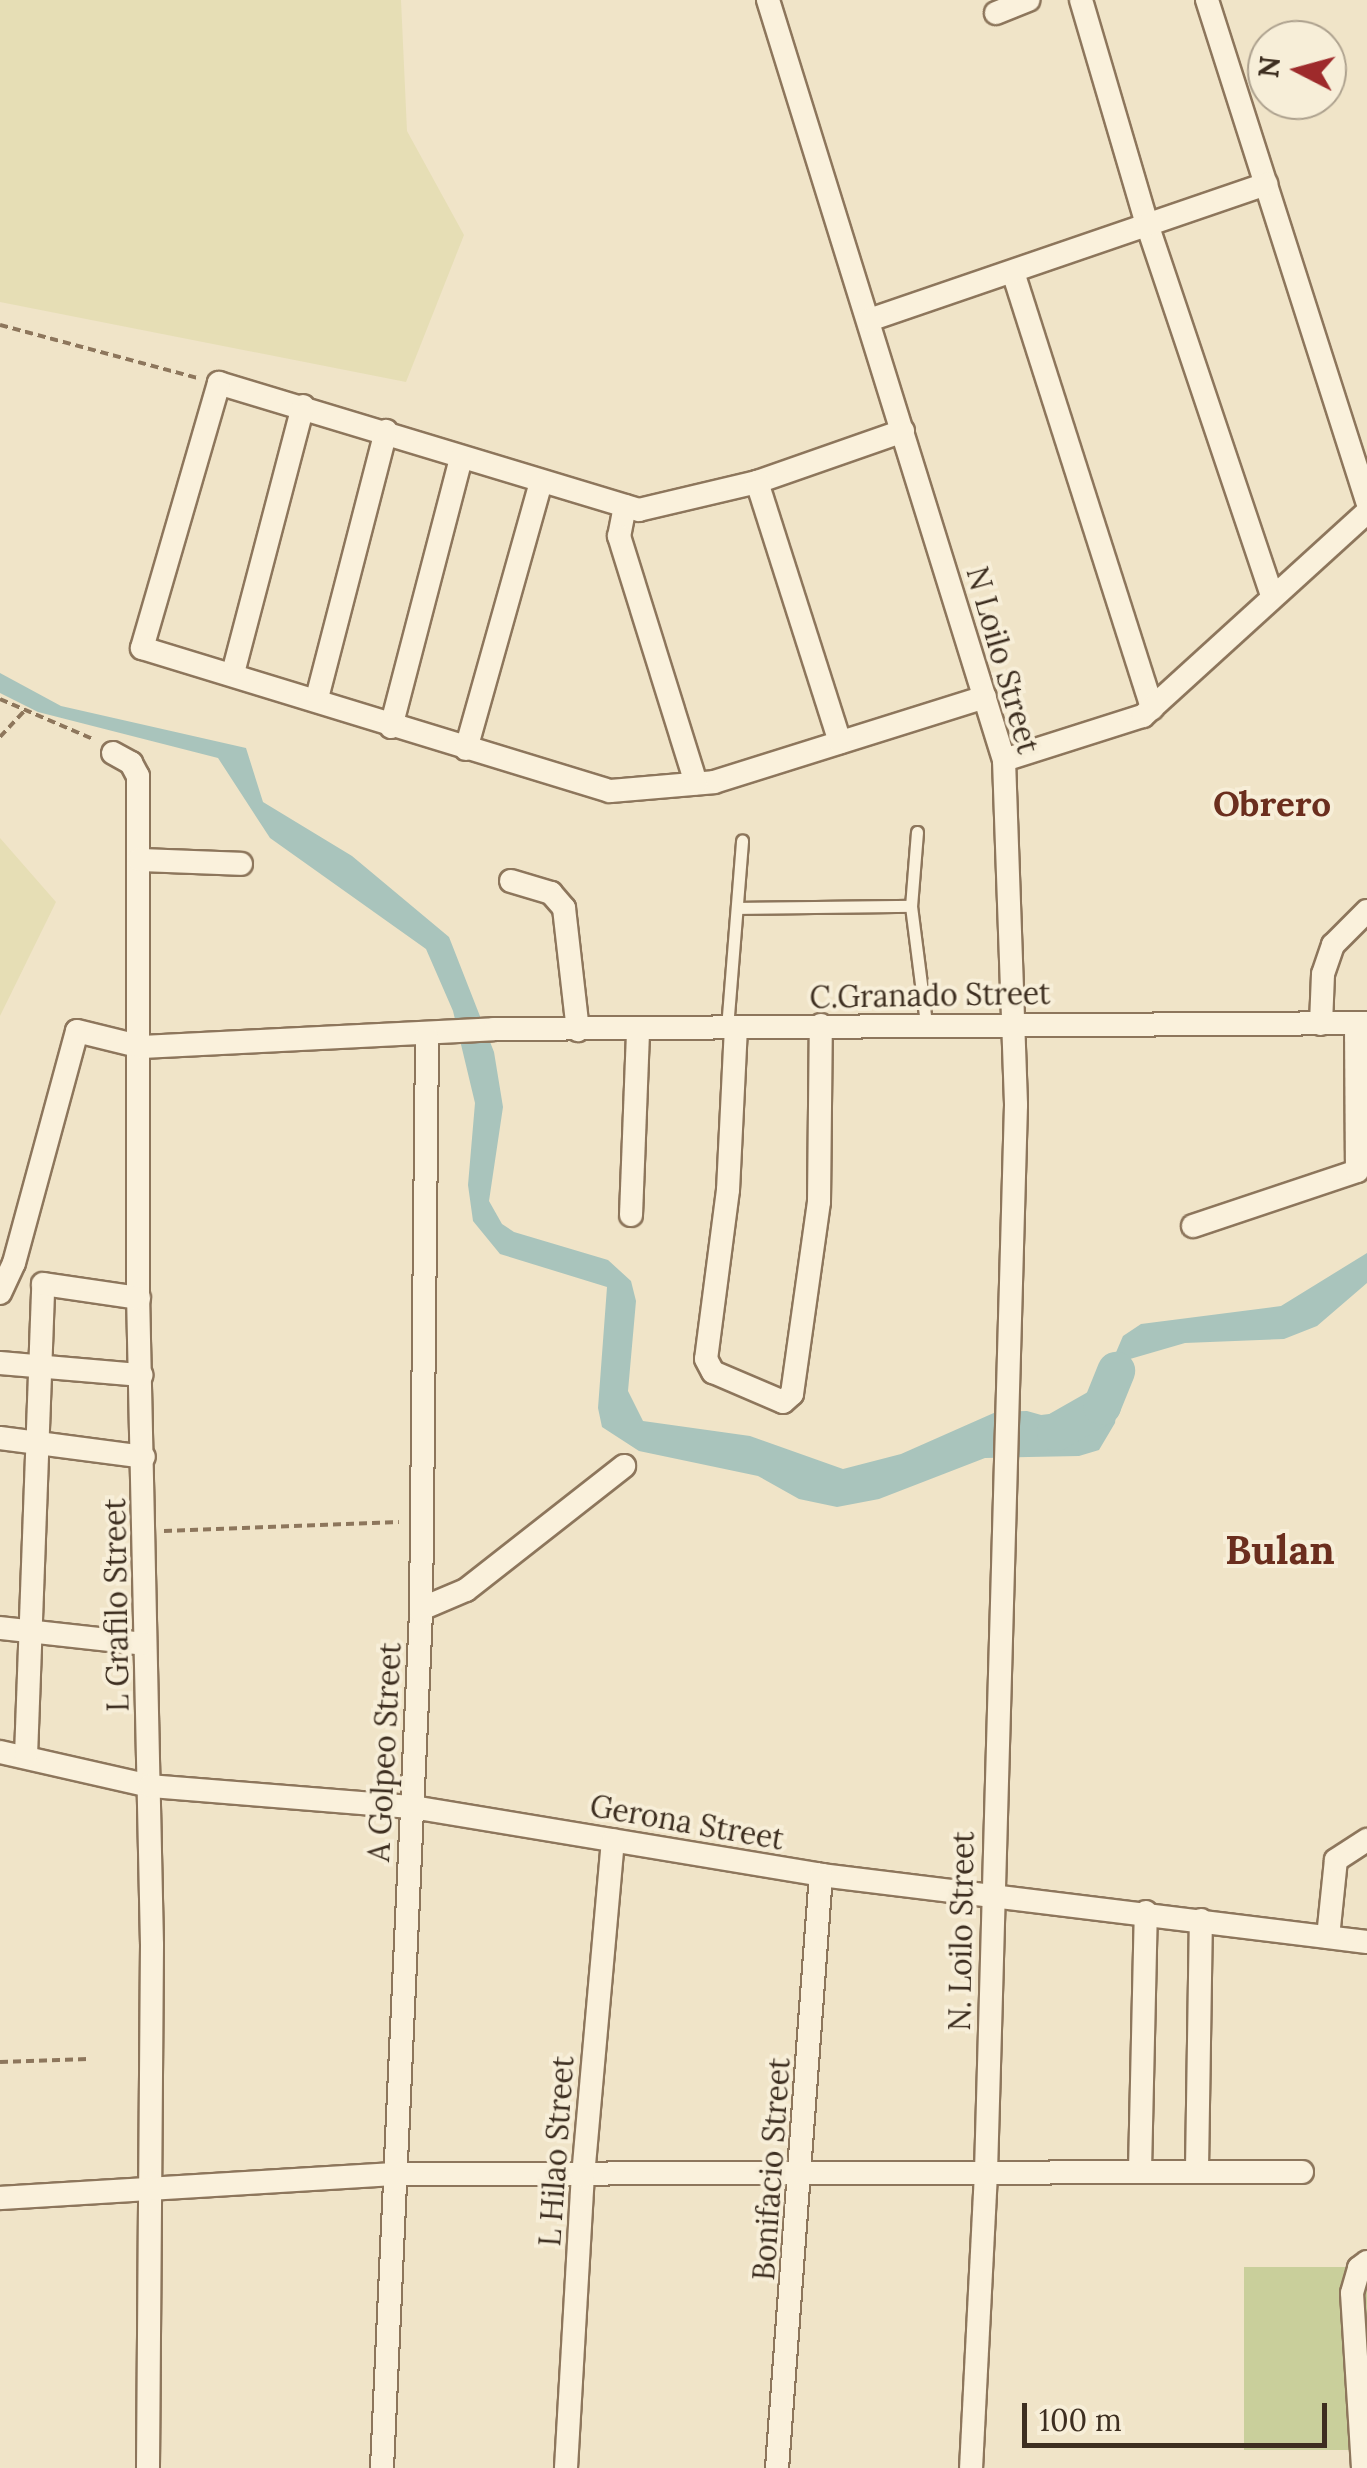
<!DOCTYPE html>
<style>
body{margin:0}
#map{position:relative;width:1367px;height:2468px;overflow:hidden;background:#f0e4c8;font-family:Lora,serif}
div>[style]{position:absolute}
.farmland>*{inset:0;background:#e6deb5}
.green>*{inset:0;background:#c9cf9b;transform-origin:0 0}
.water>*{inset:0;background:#a9c4bc}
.river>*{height:38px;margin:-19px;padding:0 19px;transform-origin:19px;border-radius:19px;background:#a9c4bc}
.path>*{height:4px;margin-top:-2px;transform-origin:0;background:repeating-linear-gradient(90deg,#8d765c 0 8px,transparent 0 13px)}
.roads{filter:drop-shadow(2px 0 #8d765c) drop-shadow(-2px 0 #8d765c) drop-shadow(0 2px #8d765c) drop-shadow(0 -2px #8d765c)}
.lane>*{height:11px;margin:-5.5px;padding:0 5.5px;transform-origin:5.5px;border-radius:5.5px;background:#faf1dc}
.street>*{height:22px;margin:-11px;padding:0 11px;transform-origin:11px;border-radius:11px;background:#faf1dc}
span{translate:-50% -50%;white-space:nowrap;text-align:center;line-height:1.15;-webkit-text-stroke:8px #f7eed8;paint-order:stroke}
.street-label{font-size:30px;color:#3d2e20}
.quarter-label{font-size:35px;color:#6b2e1e;font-weight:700}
.district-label{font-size:40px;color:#6b2e1e;font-weight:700}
.north{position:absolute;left:1247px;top:20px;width:100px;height:100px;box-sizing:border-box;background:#f7eed8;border:2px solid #ada18e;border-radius:50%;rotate:276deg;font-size:28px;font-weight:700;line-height:40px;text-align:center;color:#3d2e20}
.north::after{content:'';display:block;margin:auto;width:35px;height:45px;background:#9e2a2b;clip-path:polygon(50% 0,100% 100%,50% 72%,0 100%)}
.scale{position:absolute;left:1022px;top:2403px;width:305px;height:45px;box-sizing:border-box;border:5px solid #3d2e20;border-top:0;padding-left:12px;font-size:30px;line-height:35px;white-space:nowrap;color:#3d2e20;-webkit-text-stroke:8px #f7eed8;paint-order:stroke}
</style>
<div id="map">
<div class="farmland">
<i style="clip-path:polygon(0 0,401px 0,407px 131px,464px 235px,406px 382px,0 302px)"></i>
<i style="clip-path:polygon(0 838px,56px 902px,0 1016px)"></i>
</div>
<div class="green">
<i style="left:1367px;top:2267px;width:183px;height:123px;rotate:90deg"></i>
</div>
<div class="water">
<i style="clip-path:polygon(0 673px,61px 706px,246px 748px,263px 802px,352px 856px,449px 937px,494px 1052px,503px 1107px,489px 1201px,502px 1224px,514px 1232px,608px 1260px,631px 1281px,636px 1301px,628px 1391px,643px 1421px,750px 1436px,843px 1469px,901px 1454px,996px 1412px,1027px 1411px,1084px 1427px,1123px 1336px,1141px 1324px,1281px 1306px,1367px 1253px,1367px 1283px,1317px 1326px,1284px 1339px,1185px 1343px,1130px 1359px,1122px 1369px,1115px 1423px,1099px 1450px,1079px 1456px,985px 1458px,879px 1499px,837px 1507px,799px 1499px,758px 1476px,639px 1451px,602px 1427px,598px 1408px,607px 1287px,500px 1254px,473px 1221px,468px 1185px,475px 1103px,453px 1011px,426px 949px,270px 838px,218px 758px,38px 712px,0 693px)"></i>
</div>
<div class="river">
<i style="left:1017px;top:1437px;width:39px;rotate:-7deg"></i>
<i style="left:1056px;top:1432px;width:53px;rotate:-29.5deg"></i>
<i style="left:1102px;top:1406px;width:38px;rotate:-68deg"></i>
</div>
<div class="path">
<i style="left:0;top:325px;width:205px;rotate:15deg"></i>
<i style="left:0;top:699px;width:103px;rotate:23.3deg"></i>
<i style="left:0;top:737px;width:35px;rotate:-47deg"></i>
<i style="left:164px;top:1531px;width:235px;rotate:-2.2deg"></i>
<i style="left:0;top:2062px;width:88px;rotate:-2deg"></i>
</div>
<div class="roads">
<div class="lane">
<i style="left:917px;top:832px;width:74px;rotate:94.6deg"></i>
<i style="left:911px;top:906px;width:118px;rotate:82.7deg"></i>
<i style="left:738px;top:908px;width:173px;rotate:-0.7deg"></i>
<i style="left:727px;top:1028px;width:188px;rotate:-85.4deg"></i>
</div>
<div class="street">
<i style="left:768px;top:0;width:796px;rotate:72.75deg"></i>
<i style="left:1004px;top:760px;width:345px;rotate:88deg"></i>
<i style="left:1016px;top:1105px;width:1068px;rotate:91.61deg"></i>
<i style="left:986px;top:2173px;width:295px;rotate:92.9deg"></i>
<i style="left:1081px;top:0;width:237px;rotate:73.6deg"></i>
<i style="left:1148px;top:227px;width:388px;rotate:71.4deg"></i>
<i style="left:1207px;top:0;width:526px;rotate:72.29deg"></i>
<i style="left:996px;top:13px;width:35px;rotate:-22deg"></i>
<i style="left:1013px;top:272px;width:458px;rotate:72.3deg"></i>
<i style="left:869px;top:320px;width:420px;rotate:-18.9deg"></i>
<i style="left:903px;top:431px;width:155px;rotate:160.7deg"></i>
<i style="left:757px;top:482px;width:121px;rotate:166.7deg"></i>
<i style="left:639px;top:510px;width:439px;rotate:-163.2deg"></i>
<i style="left:219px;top:383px;width:276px;rotate:106.2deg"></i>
<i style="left:142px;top:648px;width:489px;rotate:17deg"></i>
<i style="left:610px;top:791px;width:104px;rotate:-4.9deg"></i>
<i style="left:714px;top:782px;width:284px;rotate:-17.4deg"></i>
<i style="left:757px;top:482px;width:273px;rotate:72.3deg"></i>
<i style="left:625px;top:506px;width:31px;rotate:101deg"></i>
<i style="left:619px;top:536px;width:259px;rotate:72.7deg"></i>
<i style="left:233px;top:673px;width:276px;rotate:-75.3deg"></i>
<i style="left:317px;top:698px;width:276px;rotate:-75.5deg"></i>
<i style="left:391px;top:727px;width:278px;rotate:-75.4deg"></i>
<i style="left:466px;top:749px;width:277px;rotate:-74.3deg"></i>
<i style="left:113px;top:753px;width:21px;rotate:29deg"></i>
<i style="left:131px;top:763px;width:15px;rotate:62deg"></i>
<i style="left:138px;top:776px;width:517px;rotate:90deg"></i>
<i style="left:138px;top:1293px;width:652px;rotate:88.77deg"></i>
<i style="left:152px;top:1945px;width:523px;rotate:90.44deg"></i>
<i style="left:1004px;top:760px;width:146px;rotate:-17.6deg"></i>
<i style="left:1143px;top:716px;width:303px;rotate:-42.3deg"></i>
<i style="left:139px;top:860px;width:102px;rotate:2.2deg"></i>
<i style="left:511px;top:881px;width:42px;rotate:16.7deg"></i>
<i style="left:551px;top:893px;width:20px;rotate:49deg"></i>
<i style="left:564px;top:908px;width:123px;rotate:83.5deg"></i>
<i style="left:1321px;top:1024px;width:50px;rotate:-87.7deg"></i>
<i style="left:1323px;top:974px;width:31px;rotate:-71deg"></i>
<i style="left:1333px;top:945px;width:48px;rotate:-45deg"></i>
<i style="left:736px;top:1027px;width:163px;rotate:92.8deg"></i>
<i style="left:728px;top:1190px;width:170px;rotate:97.4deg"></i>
<i style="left:706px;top:1359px;width:15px;rotate:62deg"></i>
<i style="left:713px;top:1372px;width:76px;rotate:23.2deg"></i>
<i style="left:783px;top:1402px;width:12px;rotate:-42deg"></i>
<i style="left:792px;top:1394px;width:194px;rotate:-82deg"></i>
<i style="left:819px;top:1202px;width:177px;rotate:-89.4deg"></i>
<i style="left:631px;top:1215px;width:185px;rotate:-87.8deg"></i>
<i style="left:1193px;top:1226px;width:173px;rotate:-18.5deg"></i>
<i style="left:1357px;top:1171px;width:147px;rotate:-90.4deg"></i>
<i style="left:0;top:1293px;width:33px;rotate:-65deg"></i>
<i style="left:14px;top:1263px;width:240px;rotate:-74.8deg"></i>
<i style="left:77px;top:1031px;width:67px;rotate:13.8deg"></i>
<i style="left:142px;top:1047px;width:352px;rotate:-2.9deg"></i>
<i style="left:494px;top:1029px;width:873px;rotate:-0.39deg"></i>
<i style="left:0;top:1363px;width:142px;rotate:4.9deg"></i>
<i style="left:0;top:1438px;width:145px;rotate:7.5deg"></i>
<i style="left:421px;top:1609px;width:49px;rotate:-22.9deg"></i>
<i style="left:466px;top:1590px;width:201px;rotate:-38.1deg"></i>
<i style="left:0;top:1628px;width:145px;rotate:6.3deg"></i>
<i style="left:0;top:1752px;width:154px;rotate:12.8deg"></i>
<i style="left:150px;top:1786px;width:263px;rotate:4.6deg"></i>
<i style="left:412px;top:1807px;width:415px;rotate:9.4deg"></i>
<i style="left:821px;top:1875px;width:550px;rotate:7deg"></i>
<i style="left:26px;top:1756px;width:472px;rotate:-87.9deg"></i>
<i style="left:43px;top:1284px;width:97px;rotate:8.3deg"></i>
<i style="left:1328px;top:1937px;width:77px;rotate:-84.1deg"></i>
<i style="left:1336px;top:1860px;width:37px;rotate:-33deg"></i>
<i style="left:1197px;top:2169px;width:249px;rotate:-89.1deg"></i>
<i style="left:1140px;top:2170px;width:258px;rotate:-88.7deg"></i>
<i style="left:0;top:2198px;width:392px;rotate:-3.5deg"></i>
<i style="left:391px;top:2174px;width:911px;rotate:-0.13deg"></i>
<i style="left:382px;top:2468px;width:857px;rotate:-87.39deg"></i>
<i style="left:421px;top:1612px;width:575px;rotate:-89.4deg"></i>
<i style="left:566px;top:2468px;width:292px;rotate:-86.7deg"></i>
<i style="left:583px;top:2176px;width:337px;rotate:-84.9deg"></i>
<i style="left:777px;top:2468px;width:595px;rotate:-85.76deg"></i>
<i style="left:1363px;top:2468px;width:175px;rotate:-93.6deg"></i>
<i style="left:1352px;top:2293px;width:26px;rotate:-74deg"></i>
<i style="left:1359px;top:2268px;width:10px;rotate:-37deg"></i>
</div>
</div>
<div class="street-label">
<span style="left:1003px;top:660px;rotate:74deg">N Loilo Street</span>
<span style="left:930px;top:995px;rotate:-1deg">C.Granado Street</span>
<span style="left:116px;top:1605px;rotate:-91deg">L Grafilo Street</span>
<span style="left:384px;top:1752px;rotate:-87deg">A Golpeo Street</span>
<span style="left:687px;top:1822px;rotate:10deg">Gerona Street</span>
<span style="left:961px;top:1931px;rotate:-89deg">N. Loilo Street</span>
<span style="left:556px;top:2151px;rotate:-86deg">L Hilao Street</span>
<span style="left:771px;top:2169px;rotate:-86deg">Bonifacio Street</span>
</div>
<div class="quarter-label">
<span style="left:1272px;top:804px">Obrero</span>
</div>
<div class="district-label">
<span style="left:1280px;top:1550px">Bulan</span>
</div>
<div class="north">N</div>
<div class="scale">100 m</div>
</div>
